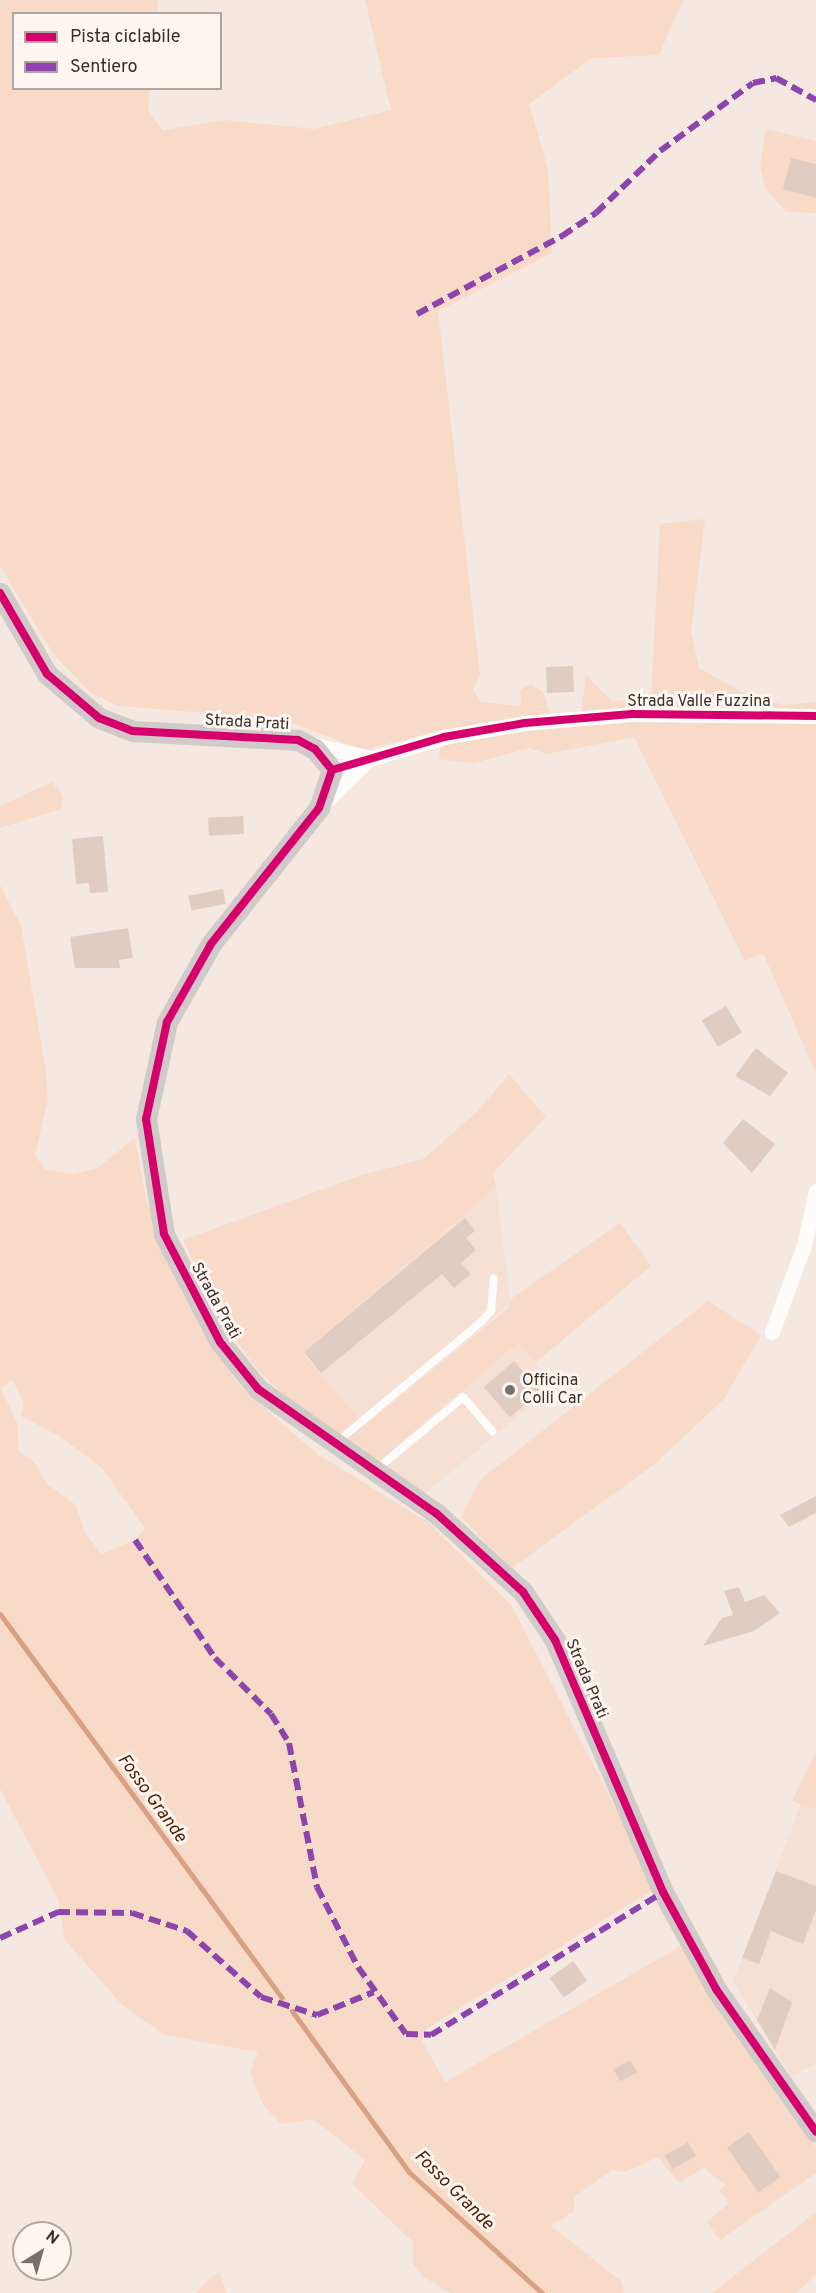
<!DOCTYPE html>
<style>
body{margin:0}
#map{position:relative;width:816px;height:2293px;overflow:hidden;background:#f4e8e1;font-family:Overpass,sans-serif}
div>[style]{position:absolute}
.built>*{inset:0;background:#f6e0d4}
.green>*{inset:0;background:#f8dac9}
.stream>*{height:5px;margin:-2.5px;padding:0 2.5px;transform-origin:2.5px;border-radius:2.5px;background:#d9a181}
.building>*{inset:0;background:#e1ccc1;transform-origin:0 0}
.lane>*{height:8px;margin:-4px;padding:0 4px;transform-origin:4px;border-radius:4px;background:#fdfcfa}
.street>*{height:15px;margin:-7.5px;padding:0 7.5px;transform-origin:7.5px;border-radius:7.5px;background:#fdfcfa}
.secondary>*{height:21px;margin:-10.5px;padding:0 10.5px;transform-origin:10.5px;border-radius:10.5px;background:#d0cbc9}
.quiet>*{height:6px;margin-top:-3px;transform-origin:0;background:repeating-linear-gradient(90deg,#8e44ad 0 12px,transparent 0 18px)}
.cycleway>*{height:8px;margin:-4px;padding:0 4px;transform-origin:4px;border-radius:4px;background:#d6006c}
.dots>*{width:16px;height:16px;translate:-50% -50%;box-sizing:border-box;border:3px solid #fff5f1;border-radius:50%}
span{translate:-50% -50%;white-space:nowrap;text-align:center;line-height:1.15;-webkit-text-stroke:6px #fff5f1;paint-order:stroke}
.street-label{font-size:16px;color:#372f2a}
.poi-label{font-size:16px;color:#372f2a}
.left{translate:0 -50%;text-align:left}
.water-label{font-size:18px;color:#4c1d00;font-style:italic}
.legend{position:absolute;left:12px;top:12px;width:210px;height:78px;box-sizing:border-box;background:#fff5f1;border:2px solid #afa6a1;margin:0;padding:8px 10px;list-style:none;font-size:18px;color:#372f2a}
.legend li{display:flex;align-items:center;gap:12px;height:30px}
.legend b{width:30px;border:2px solid #afa6a1}
.north{position:absolute;left:12px;top:2221px;width:60px;height:60px;box-sizing:border-box;background:#fff5f1;border:2px solid #afa6a1;border-radius:50%;rotate:37deg;font-size:16px;font-weight:700;line-height:24px;text-align:center;color:#372f2a}
.north::after{content:'';display:block;margin:auto;width:21px;height:27px;background:#79706a;clip-path:polygon(50% 0,100% 100%,50% 72%,0 100%)}
</style>
<div id="map">
<div class="built">
<i style="clip-path:polygon(496px 1187px,511px 1303px,365px 1427px,302px 1352px)"></i>
<i style="clip-path:polygon(518px 1342px,553px 1387px,426px 1493px,376px 1463px)"></i>
<i style="clip-path:polygon(801px 1804px,816px 1810px,816px 2064px,791px 2076px,733px 1982px)"></i>
</div>
<div class="green">
<i style="clip-path:polygon(0 0,158px 0,157px 13px,14px 14px,14px 88px,150px 89px,148px 111px,163px 130px,224px 120px,314px 129px,391px 110px,365px 0,683px 0,659px 55px,592px 58px,529px 104px,548px 169px,552px 253px,438px 311px,480px 675px,473px 690px,481px 702px,521px 706px,520px 690px,531px 684px,543px 692px,551px 716px,581px 716px,586px 675px,612px 701px,651px 699px,660px 524px,705px 519px,691px 631px,699px 668px,749px 696px,785px 705px,816px 702px,816px 1073px,763px 953px,745px 961px,634px 737px,547px 754px,529px 748px,474px 763px,439px 759px,443px 730px,363px 750px,282px 719px,118px 706px,91px 693px,54px 655px,0 566px)"></i>
<i style="clip-path:polygon(766px 129px,816px 141px,816px 213px,786px 212px,765px 188px,760px 165px)"></i>
<i style="clip-path:polygon(52px 782px,63px 796px,61px 809px,0 828px,0 806px)"></i>
<i style="clip-path:polygon(evenodd,0 885px,21px 926px,45px 1065px,48px 1099px,35px 1156px,45px 1169px,74px 1174px,97px 1168px,135px 1138px,146px 1200px,200px 1328px,242px 1388px,317px 1454px,428px 1522px,512px 1606px,656px 1888px,426px 2029px,422px 2041px,445px 2082px,686px 1943px,816px 2147px,816px 2173px,720px 2240px,707px 2222px,729px 2203px,719px 2190px,726px 2185px,704px 2168px,679px 2183px,658px 2157px,625px 2172px,612px 2170px,574px 2197px,574px 2211px,551px 2226px,621px 2281px,624px 2293px,450px 2293px,424px 2277px,413px 2264px,413px 2242px,352px 2184px,365px 2160px,313px 2119px,281px 2124px,263px 2105px,250px 2072px,258px 2052px,165px 2035px,122px 2005px,65px 1940px,58px 1899px,0 1789px,0 885px,12px 1379px,24px 1403px,21px 1416px,59px 1436px,102px 1468px,145px 1528px,135px 1540px,101px 1554px,84px 1531px,76px 1505px,47px 1484px,34px 1462px,19px 1451px,17px 1423px,1px 1389px,12px 1379px)"></i>
<i style="clip-path:polygon(509px 1074px,546px 1117px,493px 1173px,496px 1187px,302px 1353px,365px 1426px,508px 1308px,512px 1298px,620px 1223px,651px 1266px,535px 1363px,518px 1343px,376px 1463px,297px 1407px,257px 1369px,222px 1322px,183px 1240px,362px 1175px,423px 1159px,478px 1111px)"></i>
<i style="clip-path:polygon(708px 1301px,761px 1335px,724px 1399px,656px 1463px,512px 1568px,461px 1517px,480px 1480px)"></i>
<i style="clip-path:polygon(816px 1752px,816px 1810px,792px 1801px)"></i>
<i style="clip-path:polygon(816px 2212px,816px 2275px,796px 2293px,712px 2293px)"></i>
<i style="clip-path:polygon(219px 2272px,227px 2293px,196px 2293px,208px 2280px)"></i>
</div>
<div class="stream">
<i style="left:0;top:1614px;width:476px;rotate:53.7deg"></i>
<i style="left:292px;top:2011px;width:199px;rotate:54deg"></i>
<i style="left:409px;top:2172px;width:180px;rotate:42.3deg"></i>
</div>
<div class="building">
<i style="clip-path:polygon(791px 158px,816px 164px,816px 198px,783px 189px)"></i>
<i style="left:573px;top:666px;width:26px;height:27px;rotate:88deg"></i>
<i style="left:243px;top:816px;width:18px;height:35px;rotate:87deg"></i>
<i style="clip-path:polygon(103px 836px,108px 892px,90px 893px,89px 883px,76px 884px,72px 839px)"></i>
<i style="left:223px;top:889px;width:15px;height:35px;rotate:79deg"></i>
<i style="clip-path:polygon(128px 928px,133px 958px,119px 960px,120px 968px,75px 968px,70px 937px)"></i>
<i style="left:726px;top:1006px;width:31px;height:28px;rotate:59deg"></i>
<i style="clip-path:polygon(756px 1048px,788px 1073px,770px 1096px,735px 1076px)"></i>
<i style="clip-path:polygon(743px 1119px,775px 1144px,752px 1173px,723px 1143px)"></i>
<i style="clip-path:polygon(465px 1218px,475px 1231px,466px 1238px,476px 1250px,461px 1263px,471px 1274px,454px 1288px,442px 1274px,321px 1373px,304px 1352px)"></i>
<i style="left:514px;top:1361px;width:40px;height:40px;rotate:49deg"></i>
<i style="clip-path:polygon(816px 1496px,816px 1513px,789px 1527px,780px 1515px)"></i>
<i style="clip-path:polygon(739px 1587px,745px 1602px,764px 1595px,780px 1613px,754px 1631px,703px 1646px,722px 1618px,733px 1615px,724px 1591px)"></i>
<i style="clip-path:polygon(776px 1871px,816px 1886px,816px 1910px,803px 1944px,771px 1931px,759px 1964px,742px 1958px)"></i>
<i style="left:573px;top:1961px;width:24px;height:29px;rotate:54deg"></i>
<i style="clip-path:polygon(770px 1988px,792px 2002px,775px 2050px,757px 2020px)"></i>
<i style="left:630px;top:2060px;width:14px;height:19px;rotate:60deg"></i>
<i style="left:749px;top:2132px;width:55px;height:27px;rotate:55deg"></i>
<i style="left:688px;top:2142px;width:16px;height:27px;rotate:60deg"></i>
</div>
<div class="lane">
<i style="left:337px;top:1442px;width:187px;rotate:-39.8deg"></i>
<i style="left:481px;top:1322px;width:15px;rotate:-48deg"></i>
<i style="left:491px;top:1311px;width:33px;rotate:-85deg"></i>
<i style="left:377px;top:1469px;width:112px;rotate:-39.9deg"></i>
<i style="left:463px;top:1397px;width:45px;rotate:49.5deg"></i>
</div>
<div class="street">
<i style="left:307px;top:743px;width:66px;rotate:13.2deg"></i>
<i style="left:332px;top:770px;width:117px;rotate:-16.4deg"></i>
<i style="left:444px;top:737px;width:82px;rotate:-9.8deg"></i>
<i style="left:525px;top:723px;width:107px;rotate:-4.8deg"></i>
<i style="left:632px;top:714px;width:184px;rotate:0.6deg"></i>
<i style="left:323px;top:804px;width:60px;rotate:-44.3deg"></i>
<i style="left:772px;top:1332px;width:93px;rotate:-69.8deg"></i>
<i style="left:804px;top:1245px;width:55px;rotate:-77.5deg"></i>
</div>
<div class="secondary">
<i style="left:0;top:593px;width:94px;rotate:59.9deg"></i>
<i style="left:47px;top:674px;width:68px;rotate:40.2deg"></i>
<i style="left:99px;top:718px;width:36px;rotate:21deg"></i>
<i style="left:133px;top:731px;width:165px;rotate:3.1deg"></i>
<i style="left:298px;top:740px;width:19px;rotate:28deg"></i>
<i style="left:315px;top:749px;width:27px;rotate:51deg"></i>
<i style="left:332px;top:770px;width:40px;rotate:108.9deg"></i>
<i style="left:319px;top:808px;width:174px;rotate:128.5deg"></i>
<i style="left:211px;top:944px;width:90px;rotate:119.4deg"></i>
<i style="left:167px;top:1022px;width:99px;rotate:102.2deg"></i>
<i style="left:146px;top:1119px;width:116px;rotate:81.1deg"></i>
<i style="left:164px;top:1234px;width:122px;rotate:62.6deg"></i>
<i style="left:220px;top:1342px;width:60px;rotate:51deg"></i>
<i style="left:258px;top:1389px;width:217px;rotate:34.9deg"></i>
<i style="left:436px;top:1513px;width:118px;rotate:42.2deg"></i>
<i style="left:523px;top:1592px;width:58px;rotate:56.3deg"></i>
<i style="left:555px;top:1640px;width:274px;rotate:66.8deg"></i>
<i style="left:663px;top:1892px;width:111px;rotate:61.3deg"></i>
<i style="left:716px;top:1989px;width:174px;rotate:55deg"></i>
</div>
<div class="quiet">
<i style="left:417px;top:314px;width:165px;rotate:-28.3deg"></i>
<i style="left:562px;top:236px;width:41px;rotate:-34.1deg"></i>
<i style="left:596px;top:213px;width:89px;rotate:-44.1deg"></i>
<i style="left:660px;top:151px;width:115px;rotate:-36.2deg"></i>
<i style="left:753px;top:83px;width:24px;rotate:-12deg"></i>
<i style="left:776px;top:78px;width:46px;rotate:28.8deg"></i>
<i style="left:135px;top:1540px;width:143px;rotate:55.9deg"></i>
<i style="left:215px;top:1658px;width:79px;rotate:45deg"></i>
<i style="left:271px;top:1714px;width:34px;rotate:58deg"></i>
<i style="left:289px;top:1743px;width:147px;rotate:79deg"></i>
<i style="left:317px;top:1887px;width:90px;rotate:62.9deg"></i>
<i style="left:358px;top:1967px;width:82px;rotate:54.4deg"></i>
<i style="left:406px;top:2034px;width:25px;rotate:2deg"></i>
<i style="left:431px;top:2035px;width:273px;rotate:-31.6deg"></i>
<i style="left:0;top:1938px;width:64px;rotate:-24.1deg"></i>
<i style="left:58px;top:1912px;width:74px;rotate:0.8deg"></i>
<i style="left:132px;top:1913px;width:58px;rotate:18.1deg"></i>
<i style="left:187px;top:1931px;width:99px;rotate:41.7deg"></i>
<i style="left:261px;top:1997px;width:59px;rotate:17.8deg"></i>
<i style="left:317px;top:2015px;width:61px;rotate:-22deg"></i>
</div>
<div class="cycleway">
<i style="left:0;top:593px;width:94px;rotate:59.9deg"></i>
<i style="left:47px;top:674px;width:68px;rotate:40.2deg"></i>
<i style="left:99px;top:718px;width:36px;rotate:21deg"></i>
<i style="left:133px;top:731px;width:165px;rotate:3.1deg"></i>
<i style="left:298px;top:740px;width:19px;rotate:28deg"></i>
<i style="left:315px;top:749px;width:27px;rotate:51deg"></i>
<i style="left:332px;top:770px;width:40px;rotate:108.9deg"></i>
<i style="left:319px;top:808px;width:174px;rotate:128.5deg"></i>
<i style="left:211px;top:944px;width:90px;rotate:119.4deg"></i>
<i style="left:167px;top:1022px;width:99px;rotate:102.2deg"></i>
<i style="left:146px;top:1119px;width:116px;rotate:81.1deg"></i>
<i style="left:164px;top:1234px;width:122px;rotate:62.6deg"></i>
<i style="left:220px;top:1342px;width:60px;rotate:51deg"></i>
<i style="left:258px;top:1389px;width:217px;rotate:34.9deg"></i>
<i style="left:436px;top:1513px;width:118px;rotate:42.2deg"></i>
<i style="left:523px;top:1592px;width:58px;rotate:56.3deg"></i>
<i style="left:555px;top:1640px;width:274px;rotate:66.8deg"></i>
<i style="left:663px;top:1892px;width:111px;rotate:61.3deg"></i>
<i style="left:716px;top:1989px;width:174px;rotate:55deg"></i>
<i style="left:332px;top:770px;width:117px;rotate:-16.4deg"></i>
<i style="left:444px;top:737px;width:82px;rotate:-9.8deg"></i>
<i style="left:525px;top:723px;width:107px;rotate:-4.8deg"></i>
<i style="left:632px;top:714px;width:184px;rotate:0.6deg"></i>
</div>
<div class="dots">
<i style="left:510px;top:1390px;background:#79706a"></i>
</div>
<div class="street-label">
<span style="left:699px;top:702px">Strada Valle Fuzzina</span>
<span style="left:247px;top:723px;rotate:3deg">Strada Prati</span>
<span style="left:215px;top:1301px;rotate:61deg">Strada Prati</span>
<span style="left:586px;top:1679px;rotate:67deg">Strada Prati</span>
</div>
<div class="poi-label">
<span class="left" style="left:522px;top:1390px">Officina<br>Colli Car</span>
</div>
<div class="water-label">
<span style="left:151px;top:1799px;rotate:54deg">Fosso Grande</span>
<span style="left:453px;top:2191px;rotate:45deg">Fosso Grande</span>
</div>
<ul class="legend">
<li><b style="height:8px;background:#d6006c"></b>Pista ciclabile</li>
<li><b style="height:8px;background:#8e44ad"></b>Sentiero</li>
</ul>
<div class="north">N</div>
</div>
